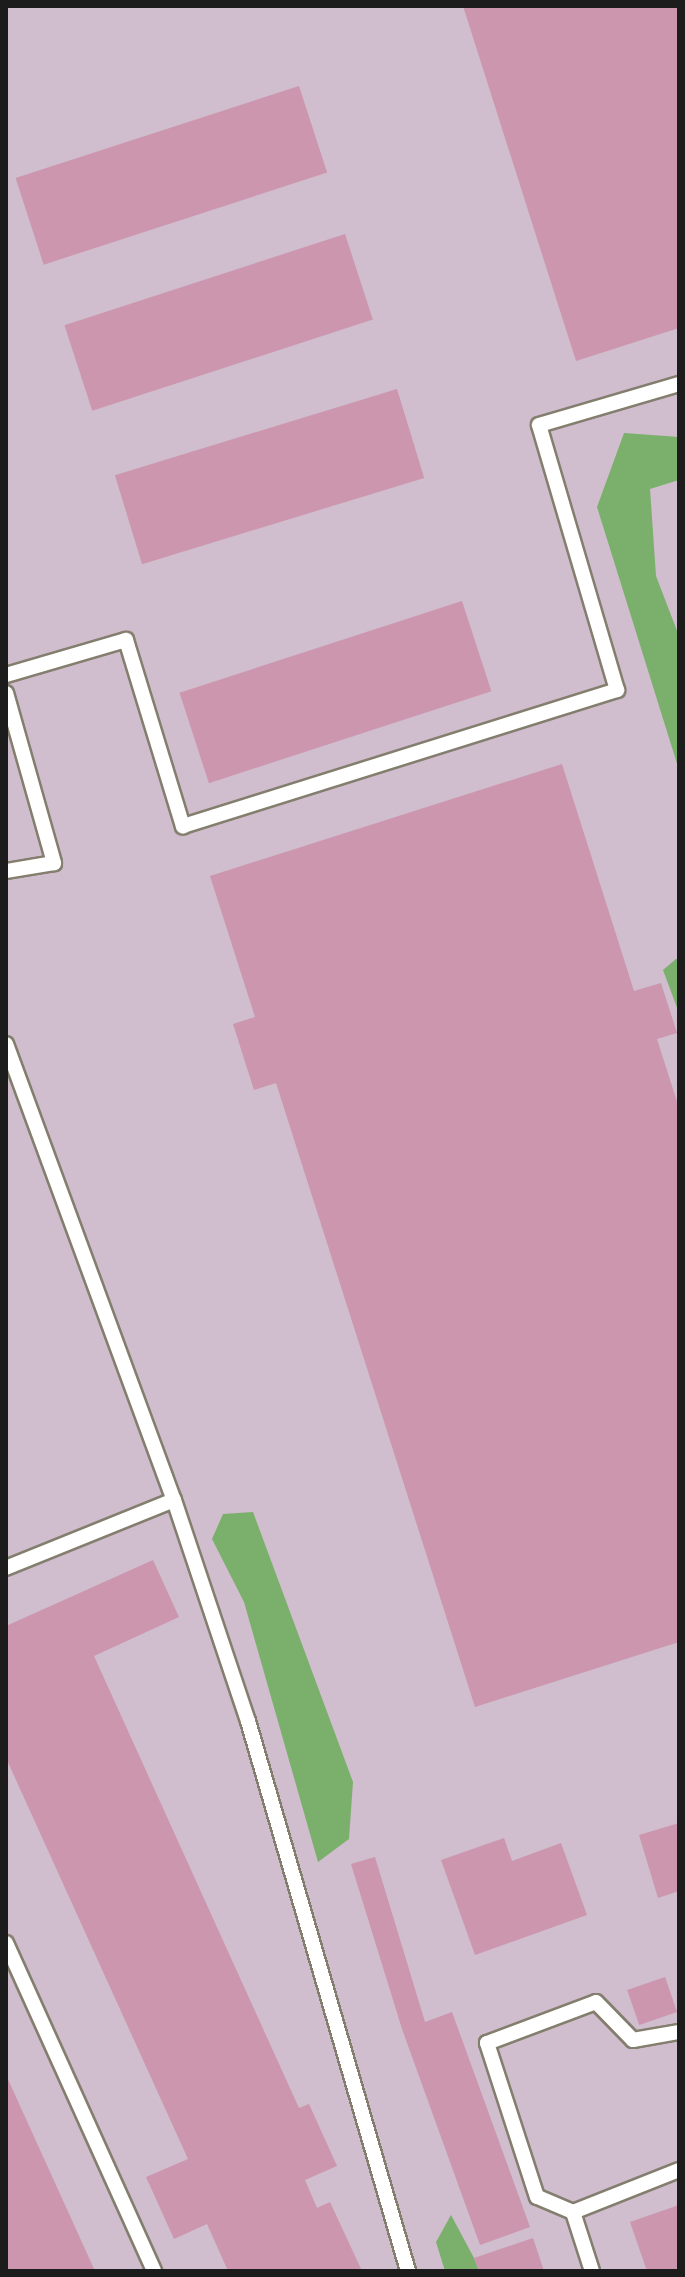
<!DOCTYPE html>
<style>
body{margin:0}
#map{position:relative;width:685px;height:2277px;overflow:hidden;background:#eae1bf;font-family:"Shantell Sans",sans-serif}
div>[style]{position:absolute}
.industrial>*{inset:0;background:#d0bdcd;transform-origin:0 0}
.forest>*{inset:0;background:#7ab06c}
.building>*{inset:0;background:#cc96af;transform-origin:0 0}
.roads{filter:drop-shadow(2px 0 #837e6e) drop-shadow(-2px 0 #837e6e) drop-shadow(0 2px #837e6e) drop-shadow(0 -2px #837e6e)}
.service>*{height:14px;margin:-7px;padding:0 7px;transform-origin:7px;border-radius:7px;background:#fff}
span{translate:-50% -50%;white-space:nowrap;text-align:center;line-height:1.15;-webkit-text-stroke:6px #f7f3e8;paint-order:stroke}
.frame{position:absolute;inset:0;border:8px solid #1c1c1c;pointer-events:none}
</style>
<div id="map">
<div class="industrial">
<i style="left:6px;top:6px;width:673px;height:2265px"></i>
</div>
<div class="forest">
<i style="clip-path:polygon(624px 433px,679px 437px,679px 480px,650px 489px,656px 576px,679px 636px,679px 770px,597px 507px)"></i>
<i style="clip-path:polygon(676px 959px,679px 959px,679px 1013px,663px 970px)"></i>
<i style="clip-path:polygon(253px 1512px,353px 1782px,349px 1839px,318px 1862px,244px 1602px,212px 1539px,223px 1514px)"></i>
<i style="clip-path:polygon(451px 2215px,474px 2258px,479px 2271px,445px 2271px,436px 2242px)"></i>
</div>
<div class="building">
<i style="clip-path:polygon(463px 6px,679px 6px,679px 328px,576px 361px)"></i>
<i style="left:299px;top:86px;width:91px;height:298px;rotate:72deg"></i>
<i style="left:345px;top:234px;width:90px;height:295px;rotate:72deg"></i>
<i style="left:397px;top:389px;width:93px;height:295px;rotate:73deg"></i>
<i style="left:462px;top:601px;width:95px;height:297px;rotate:72deg"></i>
<i style="clip-path:polygon(562px 764px,634px 991px,661px 983px,677px 1033px,657px 1039px,679px 1108px,679px 1642px,475px 1707px,276px 1083px,254px 1090px,233px 1024px,255px 1017px,210px 876px)"></i>
<i style="clip-path:polygon(153px 1560px,179px 1617px,94px 1656px,299px 2108px,309px 2104px,337px 2166px,305px 2180px,317px 2208px,330px 2202px,362px 2271px,228px 2271px,207px 2224px,174px 2239px,146px 2177px,188px 2159px,6px 1758px,6px 1626px)"></i>
<i style="clip-path:polygon(679px 1823px,679px 1891px,658px 1898px,639px 1835px)"></i>
<i style="clip-path:polygon(504px 1838px,512px 1861px,561px 1843px,587px 1915px,475px 1955px,441px 1860px)"></i>
<i style="clip-path:polygon(375px 1857px,425px 2022px,452px 2012px,530px 2227px,480px 2245px,402px 2029px,351px 1864px)"></i>
<i style="left:665px;top:1977px;width:37px;height:40px;rotate:71deg"></i>
<i style="clip-path:polygon(6px 2075px,95px 2271px,6px 2271px)"></i>
<i style="clip-path:polygon(679px 2205px,679px 2271px,647px 2271px,630px 2222px)"></i>
<i style="clip-path:polygon(533px 2238px,544px 2271px,479px 2271px,474px 2258px)"></i>
</div>
<div class="roads">
<div class="service">
<i style="left:6px;top:675px;width:125px;rotate:-16.3deg"></i>
<i style="left:126px;top:640px;width:195px;rotate:73deg"></i>
<i style="left:183px;top:826px;width:455px;rotate:-17.4deg"></i>
<i style="left:617px;top:690px;width:276px;rotate:-106.4deg"></i>
<i style="left:539px;top:425px;width:146px;rotate:-16.3deg"></i>
<i style="left:6px;top:693px;width:177px;rotate:74.2deg"></i>
<i style="left:54px;top:863px;width:49px;rotate:170.5deg"></i>
<i style="left:6px;top:1044px;width:486px;rotate:69.8deg"></i>
<i style="left:174px;top:1500px;width:181px;rotate:158deg"></i>
<i style="left:174px;top:1500px;width:233px;rotate:71.5deg"></i>
<i style="left:248px;top:1721px;width:573px;rotate:73.78deg"></i>
<i style="left:6px;top:1943px;width:360px;rotate:65.7deg"></i>
<i style="left:573px;top:2212px;width:39px;rotate:-157deg"></i>
<i style="left:537px;top:2197px;width:162px;rotate:-108deg"></i>
<i style="left:487px;top:2043px;width:116px;rotate:-20.6deg"></i>
<i style="left:596px;top:2002px;width:53px;rotate:45.8deg"></i>
<i style="left:633px;top:2040px;width:47px;rotate:-9.9deg"></i>
<i style="left:592px;top:2271px;width:62px;rotate:-107.9deg"></i>
<i style="left:573px;top:2212px;width:114px;rotate:-21.6deg"></i>
</div>
</div>
<div class="frame"></div>
</div>
